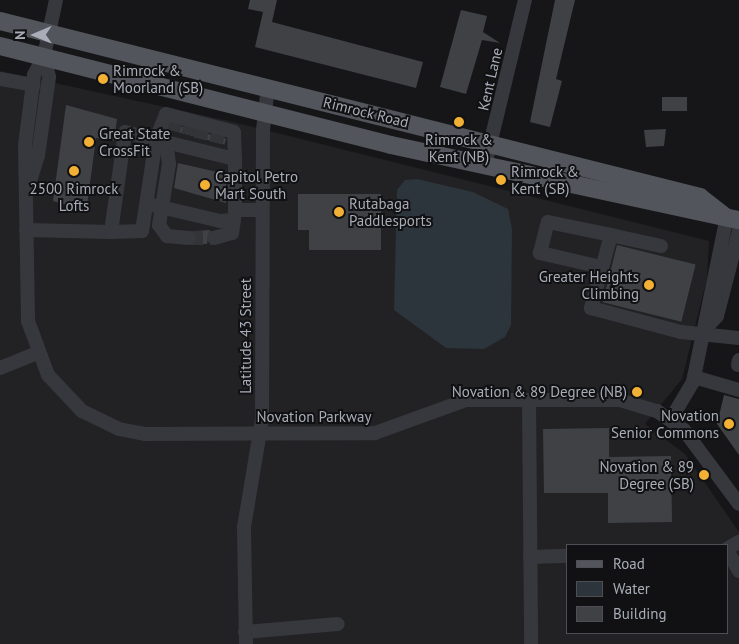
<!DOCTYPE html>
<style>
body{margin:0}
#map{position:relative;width:739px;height:644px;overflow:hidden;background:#161618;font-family:"PT Sans",sans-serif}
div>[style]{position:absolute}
.built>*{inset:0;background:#222225}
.water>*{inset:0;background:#2c353c}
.building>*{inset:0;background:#404145;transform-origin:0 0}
.minor-tunnel>*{height:14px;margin-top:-7px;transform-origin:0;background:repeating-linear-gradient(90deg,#333438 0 14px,transparent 0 21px)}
.minor>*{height:14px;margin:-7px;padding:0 7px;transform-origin:7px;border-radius:7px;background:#37383d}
.major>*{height:18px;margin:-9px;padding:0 9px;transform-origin:9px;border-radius:9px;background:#53555c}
.dots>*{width:14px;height:14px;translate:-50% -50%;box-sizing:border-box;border:2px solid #111113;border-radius:50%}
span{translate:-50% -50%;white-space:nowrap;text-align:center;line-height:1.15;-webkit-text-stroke:4px #111113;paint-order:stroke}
.poi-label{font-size:15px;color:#a8adb8}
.left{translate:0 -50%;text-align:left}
.right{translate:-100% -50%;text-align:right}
.street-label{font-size:15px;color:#a8adb8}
.legend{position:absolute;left:566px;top:544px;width:162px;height:90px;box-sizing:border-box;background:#111113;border:1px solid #4d4f55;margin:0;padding:6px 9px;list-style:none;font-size:15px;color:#a8adb8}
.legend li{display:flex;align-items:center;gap:10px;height:25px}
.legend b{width:25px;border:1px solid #4d4f55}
.north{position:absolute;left:10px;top:10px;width:50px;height:50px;-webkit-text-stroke:4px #111113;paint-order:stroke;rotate:269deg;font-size:14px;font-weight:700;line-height:20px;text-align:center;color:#a8adb8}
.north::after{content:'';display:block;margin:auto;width:18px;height:22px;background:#a8adb8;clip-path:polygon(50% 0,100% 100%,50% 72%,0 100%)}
</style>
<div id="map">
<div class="built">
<i style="clip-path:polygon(evenodd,0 71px,229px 121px,709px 241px,707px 278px,682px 379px,645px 424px,685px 454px,739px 532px,739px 644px,0 644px,0 71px,568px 545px,728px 545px,728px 633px,568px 633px,568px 545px)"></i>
</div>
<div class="water">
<i style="clip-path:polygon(417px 179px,473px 192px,508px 209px,512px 229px,511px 325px,505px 337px,484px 349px,446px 348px,394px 310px,397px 190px,405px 180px)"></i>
</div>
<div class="building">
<i style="clip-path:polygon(250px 0,277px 0,272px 22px,423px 62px,416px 88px,255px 47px,263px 12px,248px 9px)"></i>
<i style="clip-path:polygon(555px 0,575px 0,556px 79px,562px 81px,550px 127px,530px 122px)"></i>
<i style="clip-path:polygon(461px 10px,487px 16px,483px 32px,500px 43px,482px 40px,466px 94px,440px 87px)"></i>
<i style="left:662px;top:97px;width:25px;height:14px"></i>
<i style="clip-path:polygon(66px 105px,117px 119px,114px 141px,96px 138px,87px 206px,79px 209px,53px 201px)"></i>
<i style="left:171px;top:124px;width:57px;height:6px;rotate:15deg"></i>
<i style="clip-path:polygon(666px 129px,664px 146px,646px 147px,644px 130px)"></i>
<i style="clip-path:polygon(178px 163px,226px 174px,226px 203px,174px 188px)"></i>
<i style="clip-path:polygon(298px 194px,381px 194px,381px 250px,309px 250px,309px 230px,298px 230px)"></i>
<i style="clip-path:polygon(210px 230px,207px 244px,196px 244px,194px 231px)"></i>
<i style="left:617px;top:245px;width:81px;height:59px;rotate:14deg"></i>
<i style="clip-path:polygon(724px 395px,739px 399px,739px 455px,717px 424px)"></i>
<i style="clip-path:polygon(609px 428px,609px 457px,671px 456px,672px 522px,608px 523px,608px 493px,544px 493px,543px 429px)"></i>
</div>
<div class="minor-tunnel">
<i style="left:173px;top:131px;width:11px;rotate:-75deg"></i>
<i style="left:188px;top:135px;width:12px;rotate:-76deg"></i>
<i style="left:200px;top:139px;width:13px;rotate:-77deg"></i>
<i style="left:216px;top:143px;width:13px;rotate:-77deg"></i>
<i style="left:189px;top:238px;width:25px"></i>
</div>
<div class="minor">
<i style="left:56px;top:0;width:57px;rotate:102.1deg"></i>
<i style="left:44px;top:56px;width:21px;rotate:118deg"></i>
<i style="left:34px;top:75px;width:71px;rotate:97.3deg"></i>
<i style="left:25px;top:145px;width:176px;rotate:89deg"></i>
<i style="left:28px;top:321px;width:58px;rotate:69.7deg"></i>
<i style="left:48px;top:375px;width:50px;rotate:46.6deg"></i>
<i style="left:82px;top:411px;width:41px;rotate:25.9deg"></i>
<i style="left:119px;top:429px;width:26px;rotate:11deg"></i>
<i style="left:145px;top:434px;width:230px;rotate:-0.2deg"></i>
<i style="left:375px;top:433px;width:97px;rotate:-19.9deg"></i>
<i style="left:466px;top:400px;width:154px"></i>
<i style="left:620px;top:400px;width:39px;rotate:17deg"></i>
<i style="left:657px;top:411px;width:33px;rotate:35deg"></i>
<i style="left:684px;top:430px;width:92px;rotate:53.4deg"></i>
<i style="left:0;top:79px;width:34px;rotate:10deg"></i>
<i style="left:166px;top:142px;width:22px;rotate:82deg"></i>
<i style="left:169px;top:164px;width:62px;rotate:99.3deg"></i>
<i style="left:159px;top:225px;width:14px;rotate:54deg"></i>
<i style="left:167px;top:236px;width:22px;rotate:5deg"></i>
<i style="left:485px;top:165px;width:170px;rotate:-76.4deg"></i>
<i style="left:28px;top:188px;width:34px;rotate:-73deg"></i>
<i style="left:38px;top:156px;width:80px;rotate:-82.1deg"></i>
<i style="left:49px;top:77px;width:22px;rotate:-103deg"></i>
<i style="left:152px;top:205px;width:70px;rotate:13.2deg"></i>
<i style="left:220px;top:221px;width:14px;rotate:-4deg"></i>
<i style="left:234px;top:220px;width:10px;rotate:-84deg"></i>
<i style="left:26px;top:230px;width:85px;rotate:1.3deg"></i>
<i style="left:111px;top:232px;width:101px;rotate:-82deg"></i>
<i style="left:125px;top:132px;width:113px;rotate:13.8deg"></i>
<i style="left:235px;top:159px;width:51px;rotate:90deg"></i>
<i style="left:235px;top:210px;width:27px"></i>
<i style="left:111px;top:232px;width:31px;rotate:-2deg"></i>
<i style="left:142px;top:231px;width:93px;rotate:-81.3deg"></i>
<i style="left:156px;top:139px;width:27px;rotate:-68deg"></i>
<i style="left:166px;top:114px;width:70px;rotate:14.8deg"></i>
<i style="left:234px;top:132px;width:27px;rotate:88deg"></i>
<i style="left:214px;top:238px;width:19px;rotate:-16deg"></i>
<i style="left:232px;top:233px;width:13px;rotate:-81deg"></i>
<i style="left:661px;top:246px;width:51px;rotate:-167.6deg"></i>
<i style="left:611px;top:235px;width:76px;rotate:105.3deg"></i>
<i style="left:591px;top:308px;width:93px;rotate:14.9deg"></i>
<i style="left:681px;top:332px;width:58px;rotate:5.9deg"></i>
<i style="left:601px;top:267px;width:63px;rotate:-167.1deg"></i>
<i style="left:540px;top:253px;width:32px;rotate:-76deg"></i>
<i style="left:548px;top:222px;width:64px;rotate:11.7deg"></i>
<i style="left:706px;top:328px;width:16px;rotate:-47deg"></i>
<i style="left:717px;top:316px;width:88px;rotate:-75.5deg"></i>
<i style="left:738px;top:365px;width:5px;rotate:-79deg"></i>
<i style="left:0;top:368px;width:40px;rotate:-22deg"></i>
<i style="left:694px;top:377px;width:47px;rotate:16.1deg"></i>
<i style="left:529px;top:400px;width:244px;rotate:89.5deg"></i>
<i style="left:671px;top:419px;width:43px;rotate:-59.3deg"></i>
<i style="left:693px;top:382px;width:168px;rotate:-78.4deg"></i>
<i style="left:728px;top:548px;width:13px;rotate:-29deg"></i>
<i style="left:728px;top:552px;width:22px;rotate:60deg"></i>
<i style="left:530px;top:557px;width:38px;rotate:-2deg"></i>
<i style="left:245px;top:632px;width:93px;rotate:-4.9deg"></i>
<i style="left:246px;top:644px;width:117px;rotate:-91deg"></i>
<i style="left:244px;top:527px;width:109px;rotate:-80.5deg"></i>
<i style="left:262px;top:419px;width:289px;rotate:-89.8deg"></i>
<i style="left:263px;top:130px;width:43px;rotate:-83.4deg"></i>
</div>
<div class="major">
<i style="left:0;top:21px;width:722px;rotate:14.11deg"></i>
<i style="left:700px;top:197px;width:33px;rotate:38deg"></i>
<i style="left:0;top:46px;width:403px;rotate:14.2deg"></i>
<i style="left:391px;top:145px;width:356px;rotate:12.2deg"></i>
</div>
<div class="dots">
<i style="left:103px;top:79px;background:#f2b134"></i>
<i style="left:459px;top:122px;background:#f2b134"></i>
<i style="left:89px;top:142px;background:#f2b134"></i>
<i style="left:74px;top:171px;background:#f2b134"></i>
<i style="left:501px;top:180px;background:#f2b134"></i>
<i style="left:205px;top:185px;background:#f2b134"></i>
<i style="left:339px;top:212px;background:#f2b134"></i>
<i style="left:649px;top:285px;background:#f2b134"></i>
<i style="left:637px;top:392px;background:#f2b134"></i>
<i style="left:729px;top:424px;background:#f2b134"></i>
<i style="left:704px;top:475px;background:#f2b134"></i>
</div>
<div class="poi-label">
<span class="left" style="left:113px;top:79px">Rimrock &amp;<br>Moorland (SB)</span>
<span class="left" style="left:99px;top:142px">Great State<br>CrossFit</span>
<span style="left:459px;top:148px">Rimrock &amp;<br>Kent (NB)</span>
<span class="left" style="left:511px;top:180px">Rimrock &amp;<br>Kent (SB)</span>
<span class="left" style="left:215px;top:185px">Capitol Petro<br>Mart South</span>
<span style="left:74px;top:197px">2500 Rimrock<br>Lofts</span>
<span class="left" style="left:349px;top:212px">Rutabaga<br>Paddlesports</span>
<span class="right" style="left:639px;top:285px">Greater Heights<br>Climbing</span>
<span class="right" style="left:627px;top:392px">Novation &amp; 89 Degree (NB)</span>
<span class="right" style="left:719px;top:424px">Novation<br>Senior Commons</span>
<span class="right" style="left:694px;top:475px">Novation &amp; 89<br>Degree (SB)</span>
</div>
<div class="street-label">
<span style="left:490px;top:79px;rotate:-77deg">Kent Lane</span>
<span style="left:366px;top:112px;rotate:14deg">Rimrock Road</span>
<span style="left:246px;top:336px;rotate:-90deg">Latitude 43 Street</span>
<span style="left:314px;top:417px">Novation Parkway</span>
</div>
<ul class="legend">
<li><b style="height:6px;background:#53555c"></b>Road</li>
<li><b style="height:14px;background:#2c353c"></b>Water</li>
<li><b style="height:14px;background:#404145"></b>Building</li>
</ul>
<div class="north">N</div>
</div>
